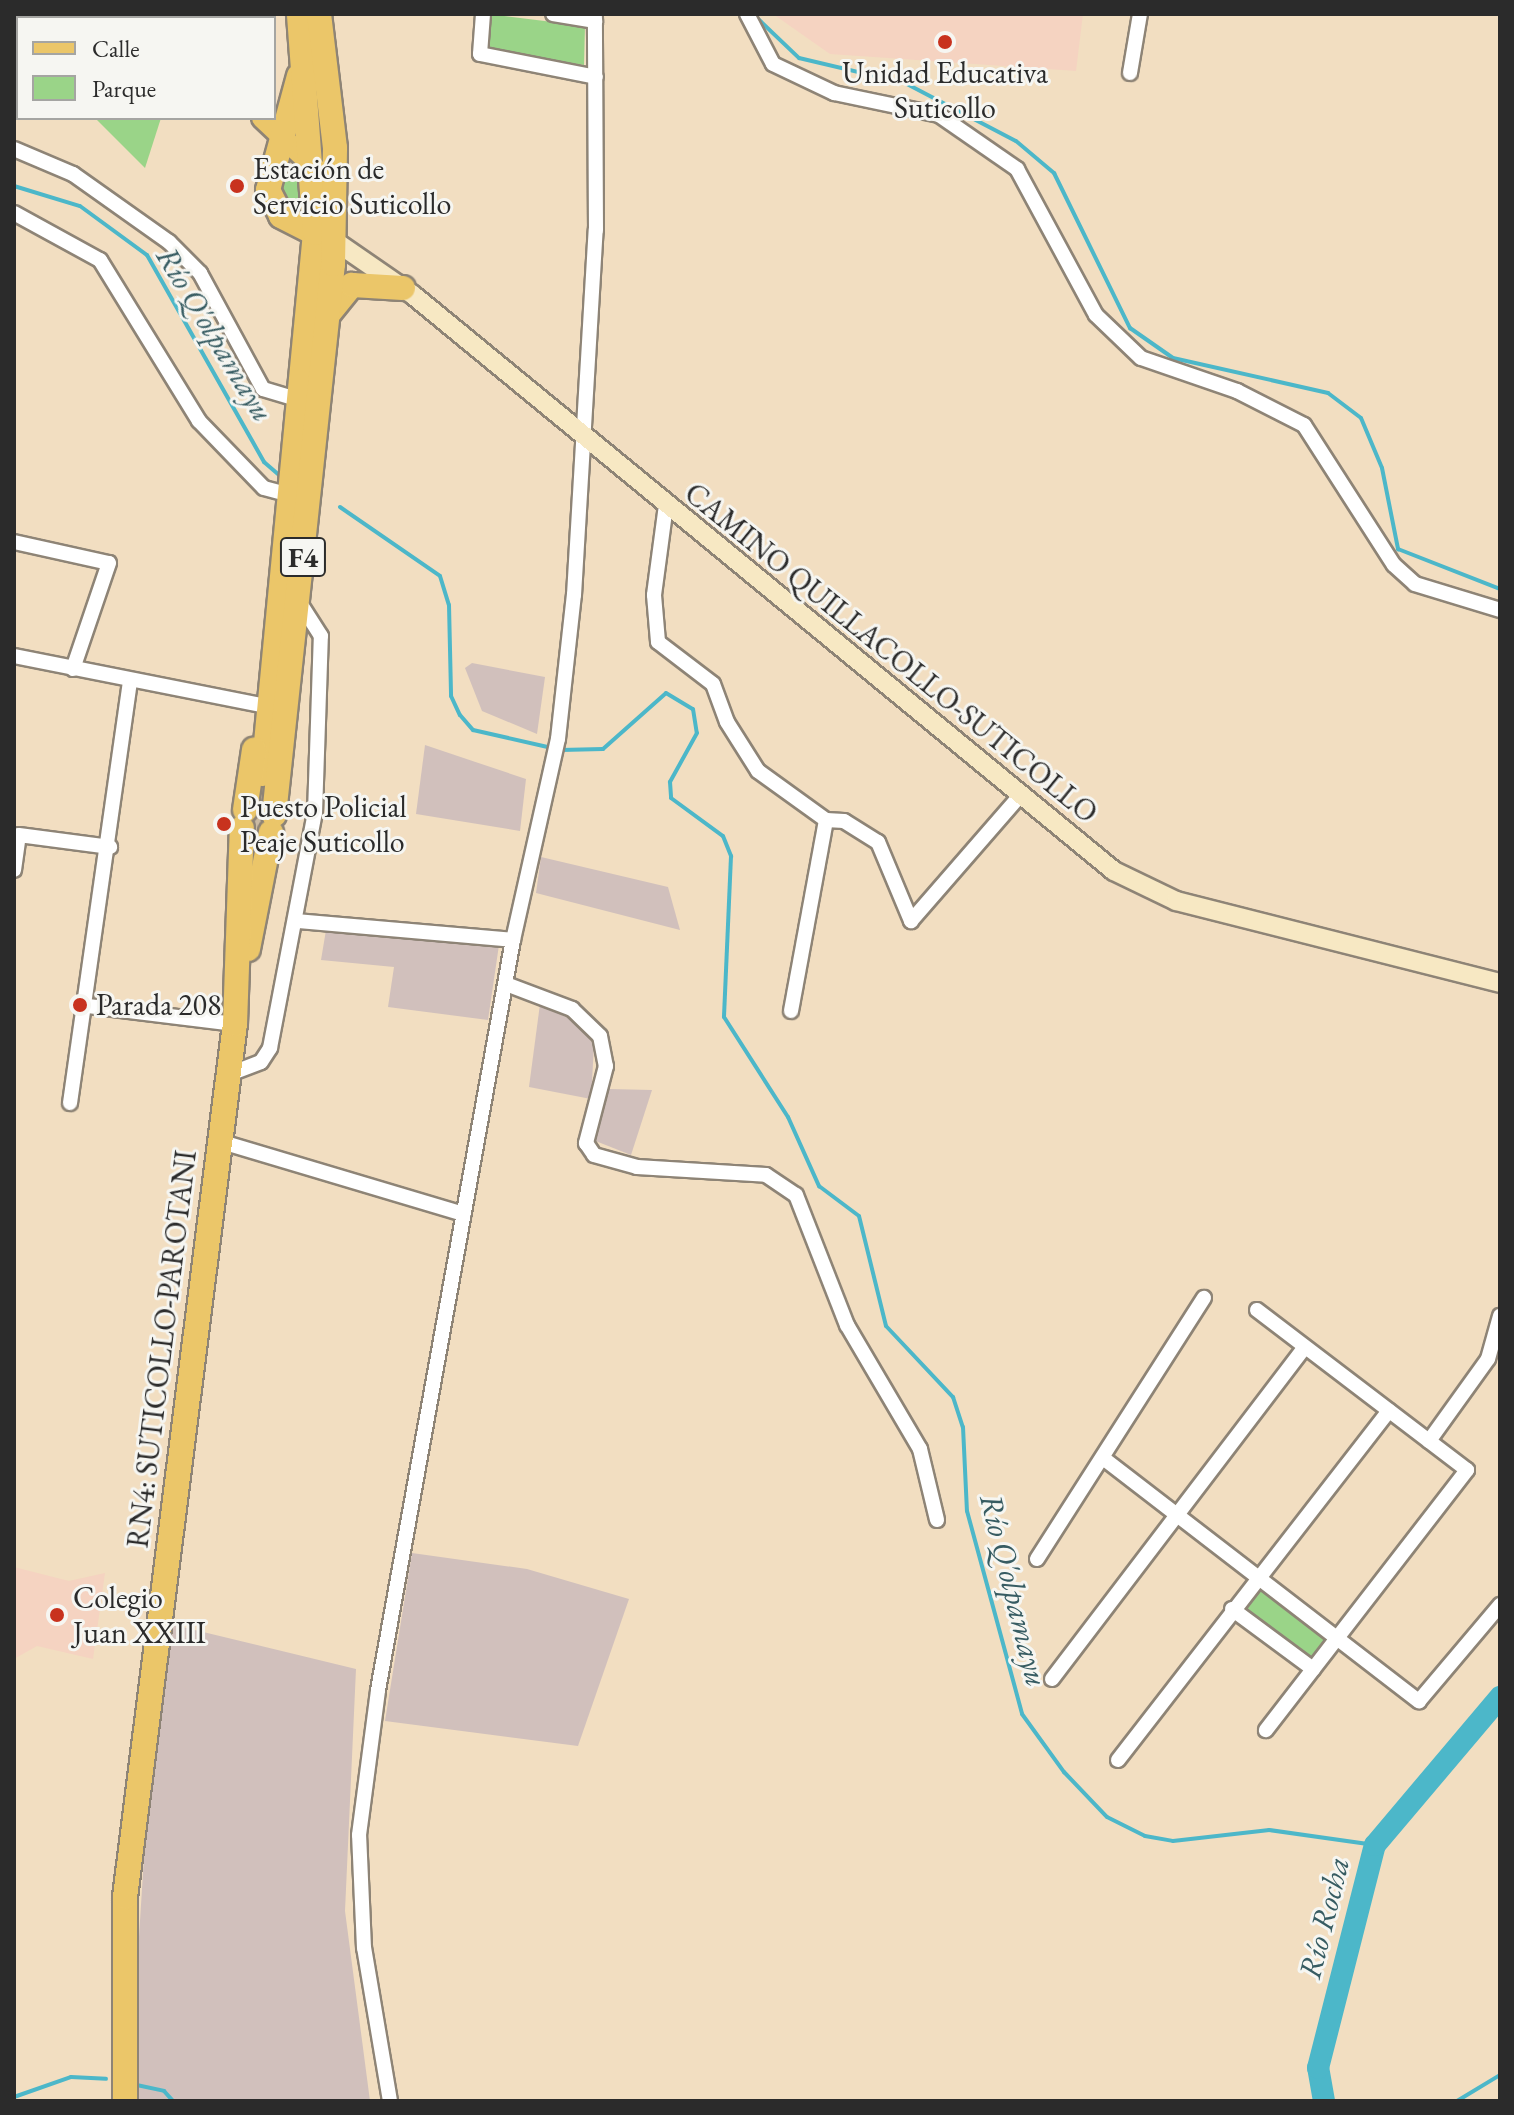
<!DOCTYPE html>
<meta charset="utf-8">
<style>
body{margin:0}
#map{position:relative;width:1514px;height:2115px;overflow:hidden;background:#f2dec1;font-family:"EB Garamond",serif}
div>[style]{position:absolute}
.built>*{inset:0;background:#f5d3c1}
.industrial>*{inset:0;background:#d1c0bc}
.green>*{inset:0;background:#9ad488;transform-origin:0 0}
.stream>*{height:4px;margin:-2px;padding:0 2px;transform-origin:2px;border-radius:2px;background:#4cb7c9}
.river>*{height:22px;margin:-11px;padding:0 11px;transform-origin:11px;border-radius:11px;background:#4cb7c9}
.highway-tunnel>*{height:24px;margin-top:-12px;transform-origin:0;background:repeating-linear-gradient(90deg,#cabaa3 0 24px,transparent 0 36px)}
.roads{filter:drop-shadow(2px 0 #8e8476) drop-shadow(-2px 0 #8e8476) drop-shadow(0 2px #8e8476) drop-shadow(0 -2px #8e8476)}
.street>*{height:14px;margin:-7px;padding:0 7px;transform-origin:7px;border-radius:7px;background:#fff}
.secondary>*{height:18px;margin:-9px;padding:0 9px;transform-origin:9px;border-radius:9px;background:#f7e8c3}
.primary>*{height:20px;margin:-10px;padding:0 10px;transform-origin:10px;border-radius:10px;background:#ebc669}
.highway>*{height:24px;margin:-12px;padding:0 12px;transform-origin:12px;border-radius:12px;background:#ebc669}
.dots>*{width:22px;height:22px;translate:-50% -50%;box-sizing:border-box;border:4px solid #f6f6f2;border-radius:50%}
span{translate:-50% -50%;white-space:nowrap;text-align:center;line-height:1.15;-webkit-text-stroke:6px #f6f6f2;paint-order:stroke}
.shield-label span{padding:2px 6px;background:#f6f6f2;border:2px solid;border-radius:6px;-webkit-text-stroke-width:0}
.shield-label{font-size:28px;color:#2b2b2b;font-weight:700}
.poi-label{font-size:30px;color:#2b2b2b}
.left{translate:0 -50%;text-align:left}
.street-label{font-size:30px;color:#2b2b2b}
.water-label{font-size:32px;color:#375c62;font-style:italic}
.frame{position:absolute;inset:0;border:16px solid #2b2b2b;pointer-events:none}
.legend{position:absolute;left:16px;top:16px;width:260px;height:104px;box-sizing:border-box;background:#f6f6f2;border:2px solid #a5a5a2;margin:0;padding:10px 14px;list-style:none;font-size:24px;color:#2b2b2b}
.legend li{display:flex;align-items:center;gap:16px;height:40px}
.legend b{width:40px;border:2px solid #a5a5a2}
</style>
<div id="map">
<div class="built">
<i style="clip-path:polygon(773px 14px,1083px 14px,1076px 71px,830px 54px)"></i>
<i style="clip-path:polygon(14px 1567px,69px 1581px,105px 1573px,93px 1659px,37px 1646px,14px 1659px)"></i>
</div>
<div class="industrial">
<i style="clip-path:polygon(472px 663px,545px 677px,537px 734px,482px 711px,465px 668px)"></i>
<i style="clip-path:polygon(425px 745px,526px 779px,520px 831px,416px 814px)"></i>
<i style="clip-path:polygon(541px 857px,668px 887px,680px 930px,536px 893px)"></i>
<i style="clip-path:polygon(326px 930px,499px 945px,488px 1020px,388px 1007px,394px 967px,321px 960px)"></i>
<i style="clip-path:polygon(540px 1004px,576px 1022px,594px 1045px,591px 1099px,529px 1087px)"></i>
<i style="clip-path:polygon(609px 1089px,652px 1090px,631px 1155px,593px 1140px)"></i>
<i style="clip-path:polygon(412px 1553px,527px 1569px,629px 1599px,578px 1746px,385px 1721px)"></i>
<i style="clip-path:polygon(170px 1624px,356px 1669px,345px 1911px,370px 2101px,137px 2101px,132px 2048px,145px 1841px)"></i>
</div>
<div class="green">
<i style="clip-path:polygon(14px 14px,157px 14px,159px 18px,18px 18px,18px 69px)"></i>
<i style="clip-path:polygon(489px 14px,585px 26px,584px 65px,490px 51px)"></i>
<i style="clip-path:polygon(95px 118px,161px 118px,145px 168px)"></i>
<i style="clip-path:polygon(299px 173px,305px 209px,289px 213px,276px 184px)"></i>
<i style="left:1257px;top:1583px;width:93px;height:29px;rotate:37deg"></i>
</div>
<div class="stream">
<i style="left:755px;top:16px;width:61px;rotate:43.7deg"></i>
<i style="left:799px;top:58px;width:109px;rotate:13.3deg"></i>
<i style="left:905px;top:83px;width:125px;rotate:27.6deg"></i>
<i style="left:1016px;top:141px;width:50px;rotate:40.1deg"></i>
<i style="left:1054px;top:173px;width:173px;rotate:63.9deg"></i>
<i style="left:1130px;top:328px;width:52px;rotate:34.9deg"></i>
<i style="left:1173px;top:358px;width:159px;rotate:12.7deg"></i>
<i style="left:1328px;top:393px;width:41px;rotate:37.1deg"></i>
<i style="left:1361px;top:418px;width:54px;rotate:67.2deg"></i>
<i style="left:1382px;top:468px;width:83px;rotate:78.8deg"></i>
<i style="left:1398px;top:549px;width:110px;rotate:21.4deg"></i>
<i style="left:14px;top:186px;width:69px;rotate:16.9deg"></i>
<i style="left:80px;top:206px;width:83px;rotate:36.2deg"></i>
<i style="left:147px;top:255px;width:238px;rotate:60.5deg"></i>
<i style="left:264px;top:462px;width:23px;rotate:41deg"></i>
<i style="left:340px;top:507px;width:121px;rotate:34.6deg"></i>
<i style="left:440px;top:576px;width:30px;rotate:73deg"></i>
<i style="left:449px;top:605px;width:91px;rotate:88.7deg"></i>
<i style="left:451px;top:696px;width:21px;rotate:65deg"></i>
<i style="left:460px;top:715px;width:20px;rotate:49deg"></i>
<i style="left:473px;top:730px;width:81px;rotate:12.8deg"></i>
<i style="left:561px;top:750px;width:42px;rotate:-1.4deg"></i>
<i style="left:603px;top:749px;width:84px;rotate:-41.6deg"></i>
<i style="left:666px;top:693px;width:31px;rotate:31deg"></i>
<i style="left:693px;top:709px;width:24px;rotate:81deg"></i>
<i style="left:697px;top:733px;width:56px;rotate:118.9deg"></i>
<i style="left:670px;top:782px;width:16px;rotate:86deg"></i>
<i style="left:671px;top:798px;width:64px;rotate:36.2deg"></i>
<i style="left:723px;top:836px;width:22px;rotate:68deg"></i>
<i style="left:731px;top:856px;width:161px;rotate:92.5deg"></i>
<i style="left:724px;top:1017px;width:119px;rotate:57.4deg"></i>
<i style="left:788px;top:1117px;width:76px;rotate:65.8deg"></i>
<i style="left:819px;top:1186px;width:50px;rotate:36.9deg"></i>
<i style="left:859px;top:1216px;width:113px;rotate:76.2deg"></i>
<i style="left:886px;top:1326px;width:98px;rotate:46.7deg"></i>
<i style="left:953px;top:1397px;width:32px;rotate:72deg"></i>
<i style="left:963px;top:1427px;width:84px;rotate:87.3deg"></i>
<i style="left:967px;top:1511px;width:210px;rotate:74.8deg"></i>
<i style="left:1022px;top:1714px;width:72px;rotate:54.1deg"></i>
<i style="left:1064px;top:1772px;width:62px;rotate:46.3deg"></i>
<i style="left:1107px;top:1817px;width:42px;rotate:26.6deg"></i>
<i style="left:1145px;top:1836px;width:28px;rotate:10deg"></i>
<i style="left:1173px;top:1841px;width:97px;rotate:-6.5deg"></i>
<i style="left:1269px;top:1830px;width:107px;rotate:8.1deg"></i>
<i style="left:132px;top:2084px;width:33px;rotate:12deg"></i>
<i style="left:164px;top:2091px;width:13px;rotate:48deg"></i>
<i style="left:14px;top:2097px;width:60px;rotate:-19.3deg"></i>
<i style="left:71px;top:2077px;width:35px;rotate:3deg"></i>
<i style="left:1457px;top:2101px;width:50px;rotate:-31.2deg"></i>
</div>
<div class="river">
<i style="left:1324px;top:2101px;width:34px;rotate:-100deg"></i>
<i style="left:1318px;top:2068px;width:230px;rotate:-75.7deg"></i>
<i style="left:1375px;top:1845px;width:194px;rotate:-49.8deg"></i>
</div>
<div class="highway-tunnel">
<i style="left:257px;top:831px;width:18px;rotate:-81deg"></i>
</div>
<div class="roads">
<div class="street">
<i style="left:483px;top:14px;width:40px;rotate:94.3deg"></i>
<i style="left:480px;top:54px;width:118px;rotate:11.2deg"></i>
<i style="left:553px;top:14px;width:43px;rotate:9.5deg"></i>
<i style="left:747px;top:14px;width:56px;rotate:62.5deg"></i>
<i style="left:773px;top:64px;width:68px;rotate:25.4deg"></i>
<i style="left:834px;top:93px;width:107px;rotate:11.8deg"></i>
<i style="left:939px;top:115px;width:95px;rotate:34.7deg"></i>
<i style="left:1017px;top:169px;width:166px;rotate:61.6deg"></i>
<i style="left:1096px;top:315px;width:62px;rotate:43.7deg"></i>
<i style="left:1141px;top:358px;width:102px;rotate:19deg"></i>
<i style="left:1237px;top:391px;width:75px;rotate:26.9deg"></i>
<i style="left:1304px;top:425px;width:166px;rotate:57.3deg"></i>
<i style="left:1394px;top:565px;width:28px;rotate:42deg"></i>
<i style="left:1415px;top:584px;width:89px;rotate:17deg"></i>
<i style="left:1130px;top:73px;width:60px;rotate:-80.4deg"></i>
<i style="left:14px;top:149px;width:64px;rotate:23deg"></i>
<i style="left:73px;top:174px;width:118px;rotate:35.3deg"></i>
<i style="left:169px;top:242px;width:44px;rotate:45deg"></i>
<i style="left:200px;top:273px;width:132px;rotate:61.5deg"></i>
<i style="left:263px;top:389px;width:42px;rotate:16.7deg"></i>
<i style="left:14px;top:213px;width:98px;rotate:28.7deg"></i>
<i style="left:100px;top:260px;width:189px;rotate:58.4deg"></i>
<i style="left:199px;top:421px;width:93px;rotate:45.9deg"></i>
<i style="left:264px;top:488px;width:30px;rotate:15deg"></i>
<i style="left:666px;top:505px;width:91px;rotate:97.6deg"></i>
<i style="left:654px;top:595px;width:47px;rotate:85.1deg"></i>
<i style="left:658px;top:642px;width:69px;rotate:37.4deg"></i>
<i style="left:713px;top:684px;width:40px;rotate:69.8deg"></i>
<i style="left:727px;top:722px;width:58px;rotate:57.7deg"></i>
<i style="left:758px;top:771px;width:84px;rotate:35.8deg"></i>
<i style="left:826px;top:820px;width:18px;rotate:3deg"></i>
<i style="left:844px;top:821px;width:40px;rotate:32deg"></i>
<i style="left:878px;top:842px;width:86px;rotate:67.3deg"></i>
<i style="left:911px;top:921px;width:163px;rotate:-49deg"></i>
<i style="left:14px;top:542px;width:97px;rotate:12.5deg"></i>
<i style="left:109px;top:563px;width:112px;rotate:108.8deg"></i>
<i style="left:14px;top:656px;width:257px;rotate:11.2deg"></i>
<i style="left:14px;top:870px;width:35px;rotate:-82deg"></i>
<i style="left:19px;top:835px;width:92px;rotate:7.5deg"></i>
<i style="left:297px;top:921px;width:217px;rotate:5deg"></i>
<i style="left:506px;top:984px;width:71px;rotate:20.7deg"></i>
<i style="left:572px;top:1009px;width:39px;rotate:44deg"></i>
<i style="left:600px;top:1036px;width:31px;rotate:79deg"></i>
<i style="left:606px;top:1066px;width:80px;rotate:104.6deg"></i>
<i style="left:586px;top:1143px;width:14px;rotate:56deg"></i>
<i style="left:594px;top:1155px;width:45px;rotate:15.6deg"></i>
<i style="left:637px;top:1167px;width:129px;rotate:3.5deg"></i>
<i style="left:766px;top:1175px;width:36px;rotate:34deg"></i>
<i style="left:796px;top:1195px;width:140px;rotate:68.6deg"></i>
<i style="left:847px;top:1325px;width:144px;rotate:59.5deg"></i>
<i style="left:920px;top:1449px;width:73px;rotate:76.5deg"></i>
<i style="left:88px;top:1006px;width:148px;rotate:7deg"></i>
<i style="left:791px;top:1011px;width:194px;rotate:-79.6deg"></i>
<i style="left:227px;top:1075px;width:36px;rotate:-21deg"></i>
<i style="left:261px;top:1062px;width:17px;rotate:-57deg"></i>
<i style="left:270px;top:1048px;width:239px;rotate:-79.2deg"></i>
<i style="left:315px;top:813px;width:177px;rotate:-88.1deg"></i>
<i style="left:321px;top:636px;width:43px;rotate:-122.6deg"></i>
<i style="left:70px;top:1103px;width:424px;rotate:-81.9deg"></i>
<i style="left:222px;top:1142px;width:252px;rotate:16.6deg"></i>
<i style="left:1257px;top:1310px;width:264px;rotate:37.3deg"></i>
<i style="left:1467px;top:1470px;width:329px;rotate:127.7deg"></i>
<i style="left:1429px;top:1441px;width:101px;rotate:-54.3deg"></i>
<i style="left:1488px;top:1359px;width:45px;rotate:-74.4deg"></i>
<i style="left:1103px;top:1458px;width:399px;rotate:37.6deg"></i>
<i style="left:1419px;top:1701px;width:126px;rotate:-49.8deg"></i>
<i style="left:1037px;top:1559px;width:310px;rotate:-57.4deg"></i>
<i style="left:1232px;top:1609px;width:101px;rotate:36.5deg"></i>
<i style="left:1052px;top:1679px;width:417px;rotate:-52.7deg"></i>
<i style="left:1118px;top:1760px;width:442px;rotate:-52.2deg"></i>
<i style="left:390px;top:2101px;width:155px;rotate:-99.6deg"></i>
<i style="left:364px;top:1948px;width:113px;rotate:-92.5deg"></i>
<i style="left:359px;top:1835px;width:146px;rotate:-82.5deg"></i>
<i style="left:378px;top:1690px;width:762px;rotate:-79.8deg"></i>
<i style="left:513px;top:940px;width:206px;rotate:-77.4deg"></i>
<i style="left:558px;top:739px;width:145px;rotate:-83.7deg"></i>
<i style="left:574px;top:595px;width:366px;rotate:-86.6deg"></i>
<i style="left:596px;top:230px;width:216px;rotate:-90.3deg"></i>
</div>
<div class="secondary">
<i style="left:326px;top:235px;width:106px;rotate:34.6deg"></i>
<i style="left:413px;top:295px;width:907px;rotate:39.41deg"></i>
<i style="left:1114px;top:871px;width:69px;rotate:25.8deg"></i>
<i style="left:1176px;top:901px;width:334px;rotate:14.2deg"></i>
</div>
<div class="primary">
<i style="left:184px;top:14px;width:5px;rotate:53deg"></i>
<i style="left:262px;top:118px;width:73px;rotate:43.3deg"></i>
</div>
<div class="highway">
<i style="left:299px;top:76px;width:118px;rotate:105.2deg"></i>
<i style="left:268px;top:190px;width:29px;rotate:63deg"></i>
<i style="left:281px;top:216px;width:38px;rotate:27deg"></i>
<i style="left:330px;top:312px;width:35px;rotate:-51deg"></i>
<i style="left:352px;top:285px;width:51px;rotate:3.4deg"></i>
<i style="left:263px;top:774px;width:543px;rotate:-84.51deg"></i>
<i style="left:315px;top:233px;width:220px;rotate:-94.2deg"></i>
<i style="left:245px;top:810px;width:61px;rotate:-81.5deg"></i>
<i style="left:274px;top:815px;width:554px;rotate:-83.89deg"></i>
<i style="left:333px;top:264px;width:116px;rotate:-89deg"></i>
<i style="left:335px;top:148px;width:135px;rotate:-96.8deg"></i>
<i style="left:248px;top:949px;width:119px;rotate:-78.9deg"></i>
<i style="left:125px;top:2101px;width:204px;rotate:-90deg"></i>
<i style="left:125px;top:1897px;width:880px;rotate:-82.82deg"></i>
<i style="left:235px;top:1024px;width:196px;rotate:-88deg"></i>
</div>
</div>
<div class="dots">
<i style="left:945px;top:42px;background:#c8321e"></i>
<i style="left:237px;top:186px;background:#c8321e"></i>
<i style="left:224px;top:824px;background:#c8321e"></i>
<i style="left:80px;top:1005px;background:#c8321e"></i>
<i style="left:57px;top:1615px;background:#c8321e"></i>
</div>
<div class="shield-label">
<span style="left:303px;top:557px">F4</span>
</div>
<div class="poi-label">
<span style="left:945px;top:90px">Unidad Educativa<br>Suticollo</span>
<span class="left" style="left:253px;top:186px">Estación de<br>Servicio Suticollo</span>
<span class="left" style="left:240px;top:824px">Puesto Policial<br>Peaje Suticollo</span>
<span class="left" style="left:96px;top:1005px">Parada 208</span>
<span class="left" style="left:73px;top:1615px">Colegio<br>Juan XXIII</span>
</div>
<div class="street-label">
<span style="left:891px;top:653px;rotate:39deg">CAMINO QUILLACOLLO-SUTICOLLO</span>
<span style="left:162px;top:1349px;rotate:-83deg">RN4: SUTICOLLO-PAROTANI</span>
</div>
<div class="water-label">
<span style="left:215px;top:334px;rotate:59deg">Río Q'olpamayu</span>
<span style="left:1014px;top:1590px;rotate:76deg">Río Q'olpamayu</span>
<span style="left:1324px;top:1918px;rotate:-76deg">Río Rocha</span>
</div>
<div class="frame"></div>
<ul class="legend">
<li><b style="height:10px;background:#ebc669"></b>Calle</li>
<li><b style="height:22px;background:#9ad488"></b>Parque</li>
</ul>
</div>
